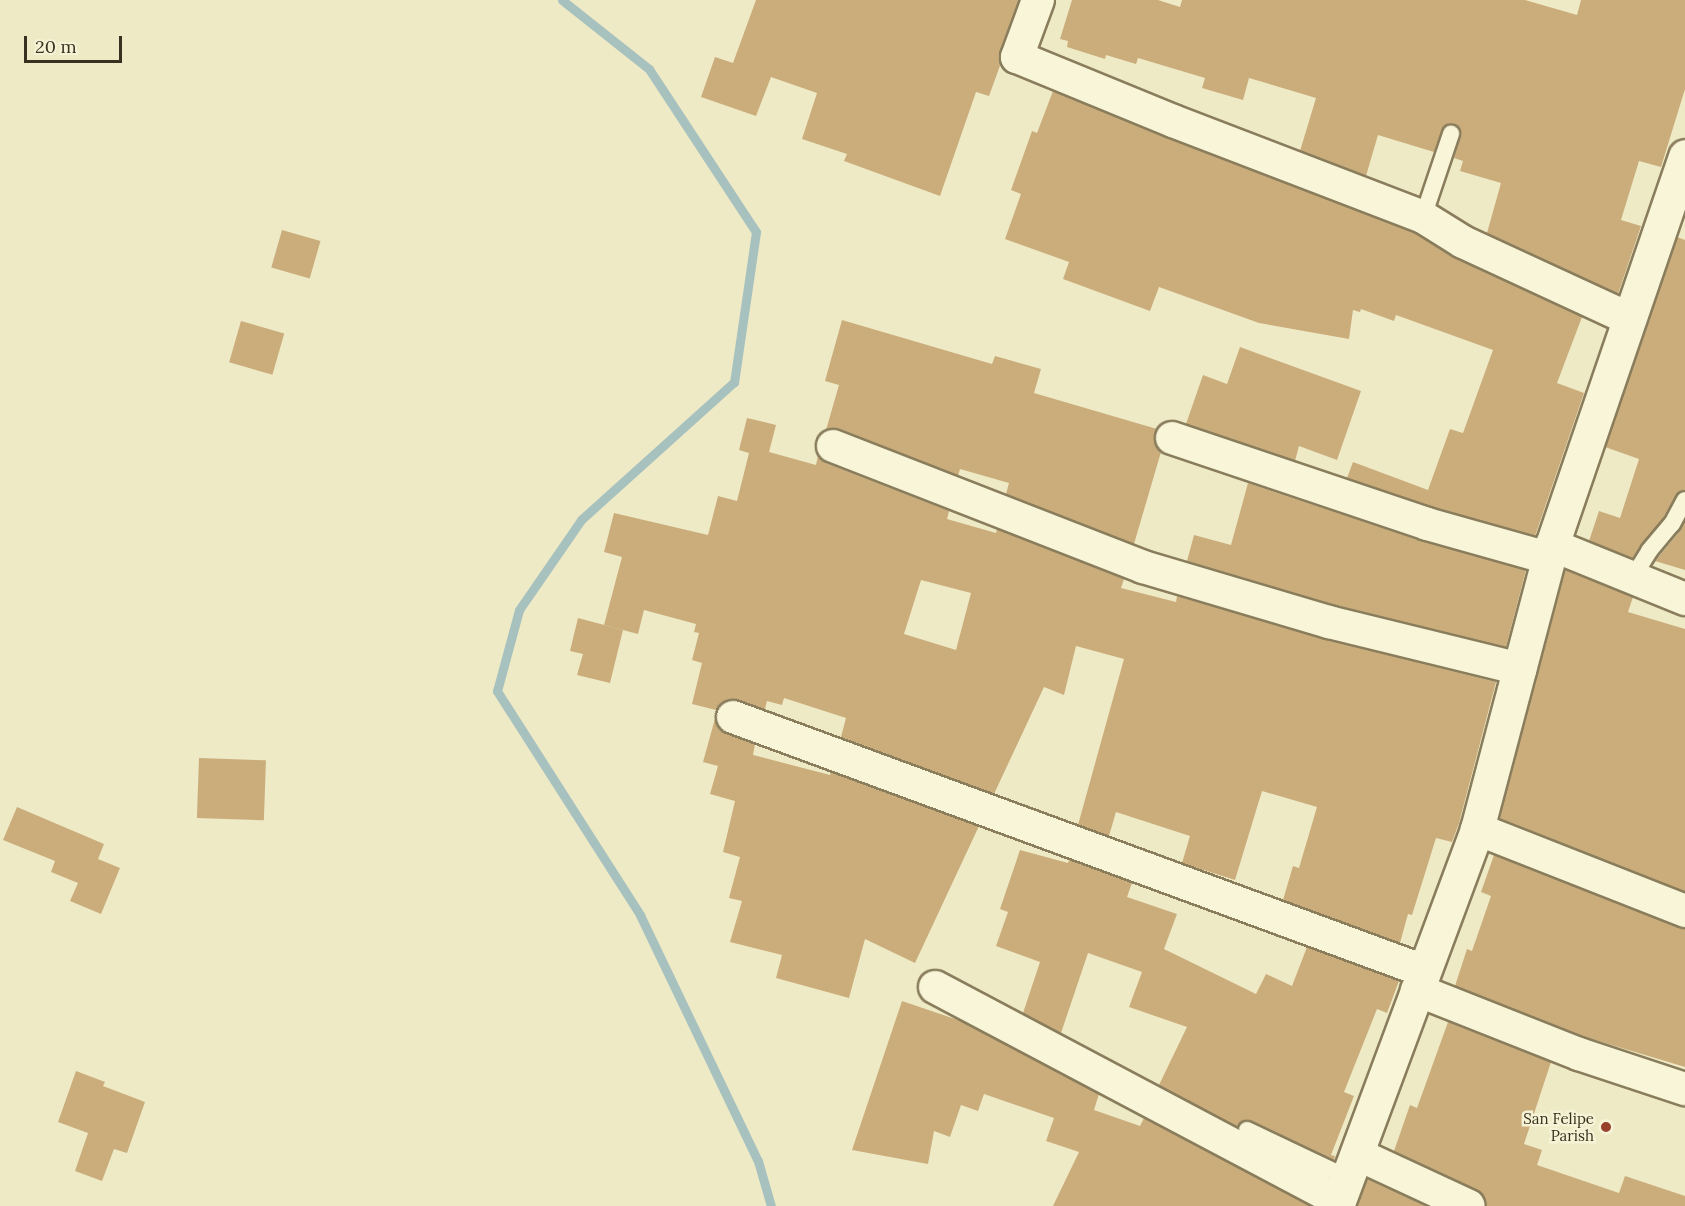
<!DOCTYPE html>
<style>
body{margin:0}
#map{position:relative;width:1685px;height:1206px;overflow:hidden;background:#eeeac6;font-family:Lora,serif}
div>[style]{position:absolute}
.stream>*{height:9px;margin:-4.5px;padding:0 4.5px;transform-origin:4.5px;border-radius:4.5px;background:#a7c1bf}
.building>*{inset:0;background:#cbad7c;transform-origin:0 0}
.roads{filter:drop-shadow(2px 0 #897d5c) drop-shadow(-2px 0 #897d5c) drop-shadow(0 2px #897d5c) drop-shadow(0 -2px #897d5c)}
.lane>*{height:16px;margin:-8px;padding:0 8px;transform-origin:8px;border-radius:8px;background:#f9f5d9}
.street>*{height:32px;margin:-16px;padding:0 16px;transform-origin:16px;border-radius:16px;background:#f9f5d9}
.secondary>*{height:33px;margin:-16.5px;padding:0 16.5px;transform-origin:16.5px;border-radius:16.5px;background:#f9f5d9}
.dots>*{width:16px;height:16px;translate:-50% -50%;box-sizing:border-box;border:3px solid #f5f2d5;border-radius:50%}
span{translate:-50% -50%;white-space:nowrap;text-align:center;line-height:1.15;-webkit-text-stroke:5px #f5f2d5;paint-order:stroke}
.poi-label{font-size:15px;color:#39311f}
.right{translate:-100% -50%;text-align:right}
.scale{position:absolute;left:24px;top:36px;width:98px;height:27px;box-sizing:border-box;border:3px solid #39311f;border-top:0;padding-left:8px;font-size:18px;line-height:21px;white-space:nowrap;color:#39311f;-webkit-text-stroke:4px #f5f2d5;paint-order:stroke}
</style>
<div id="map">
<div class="stream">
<i style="left:562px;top:0;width:111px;rotate:38.4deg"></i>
<i style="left:649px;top:69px;width:195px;rotate:56.7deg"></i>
<i style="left:756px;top:232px;width:152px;rotate:98.3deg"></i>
<i style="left:734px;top:382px;width:206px;rotate:138deg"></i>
<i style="left:581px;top:520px;width:109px;rotate:124.6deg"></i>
<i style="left:519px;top:610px;width:84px;rotate:105.2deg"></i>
<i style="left:497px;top:691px;width:266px;rotate:57.4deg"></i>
<i style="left:640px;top:915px;width:273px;rotate:64.4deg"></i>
<i style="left:758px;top:1161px;width:47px;rotate:73.9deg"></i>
</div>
<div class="building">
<i style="clip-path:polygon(756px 0,1019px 0,1000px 51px,1001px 63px,989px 96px,976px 92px,940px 196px,844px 161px,847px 154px,802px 139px,817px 93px,771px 77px,756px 116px,701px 97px,715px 57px,733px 63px)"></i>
<i style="clip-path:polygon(1072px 0,1158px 0,1180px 7px,1182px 0,1525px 0,1577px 15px,1581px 0,1685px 0,1685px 89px,1661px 167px,1639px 161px,1621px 220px,1641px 226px,1618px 294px,1487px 233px,1501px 183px,1460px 171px,1463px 161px,1454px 158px,1461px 133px,1455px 124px,1444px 127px,1434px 152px,1378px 135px,1366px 176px,1300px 151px,1316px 98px,1249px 78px,1243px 100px,1202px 88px,1205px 78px,1138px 58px,1136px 64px,1106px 55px,1105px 59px,1067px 47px,1068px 41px,1060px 39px)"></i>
<i style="clip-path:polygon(1053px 91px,1415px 233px,1455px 258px,1582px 317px,1557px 383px,1584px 393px,1535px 536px,1432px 507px,1347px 478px,1353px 462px,1428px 490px,1450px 429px,1463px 433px,1493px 350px,1396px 315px,1394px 321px,1361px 309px,1360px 312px,1353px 310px,1349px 339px,1259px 323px,1159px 287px,1150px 311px,1063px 279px,1069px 262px,1005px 239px,1021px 194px,1011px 190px,1032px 131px,1037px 133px)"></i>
<i style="left:282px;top:230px;width:40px;height:39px;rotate:16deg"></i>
<i style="clip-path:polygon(1677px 237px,1685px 240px,1685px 490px,1676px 495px,1663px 518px,1632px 558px,1589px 541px,1599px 511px,1620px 518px,1639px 459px,1605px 447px)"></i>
<i style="clip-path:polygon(842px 320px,992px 364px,995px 356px,1041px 369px,1034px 393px,1157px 429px,1154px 441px,1161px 452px,1134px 544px,1006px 494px,1009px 483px,960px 469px,958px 476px,840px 429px,826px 430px,839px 385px,825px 381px)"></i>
<i style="left:241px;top:321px;width:45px;height:43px;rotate:16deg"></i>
<i style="clip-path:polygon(1240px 347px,1361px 391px,1337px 460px,1299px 446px,1295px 461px,1186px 424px,1203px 375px,1227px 384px)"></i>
<i style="clip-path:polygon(evenodd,747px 418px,776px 425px,769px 452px,816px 465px,818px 456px,826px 463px,949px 511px,947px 519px,996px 533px,997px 529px,1124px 579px,1121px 588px,1176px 602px,1177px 596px,1325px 639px,1496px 682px,1459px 823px,1452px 842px,1436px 838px,1412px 915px,1408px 914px,1400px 943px,1283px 900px,1293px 866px,1299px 868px,1317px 807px,1262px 791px,1235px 880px,1182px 863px,1190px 836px,1116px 812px,1109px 836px,1078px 825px,1124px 659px,1076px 646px,1064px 695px,1044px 687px,994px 794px,841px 737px,846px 718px,784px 698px,782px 705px,767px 701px,765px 709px,731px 699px,722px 703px,716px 710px,692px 704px,702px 663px,692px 660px,699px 633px,694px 632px,696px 624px,644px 610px,638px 634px,604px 625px,622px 557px,604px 552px,614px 513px,708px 535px,718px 496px,737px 501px,749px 453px,739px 450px,747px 418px,921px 580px,971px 593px,956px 650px,904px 634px,921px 580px)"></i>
<i style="clip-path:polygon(1248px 483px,1421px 541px,1526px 570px,1506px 647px,1334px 605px,1187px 561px,1194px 535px,1231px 545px)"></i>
<i style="clip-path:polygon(1685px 522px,1685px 570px,1655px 561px,1680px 531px)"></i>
<i style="clip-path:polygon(1565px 570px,1633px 597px,1628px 612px,1685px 629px,1685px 892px,1499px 818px)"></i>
<i style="clip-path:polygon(578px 618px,623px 630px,610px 683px,577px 675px,583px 654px,570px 651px)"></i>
<i style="clip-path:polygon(716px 715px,720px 729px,755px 744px,753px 755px,830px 775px,831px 772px,979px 826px,915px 963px,865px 939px,849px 998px,776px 978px,782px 955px,730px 942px,742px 901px,729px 898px,740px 857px,723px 852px,735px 801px,710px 794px,718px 766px,703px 762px)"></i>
<i style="left:199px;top:758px;width:67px;height:60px;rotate:2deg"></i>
<i style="clip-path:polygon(17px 807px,104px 844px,98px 859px,120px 868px,101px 914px,70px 901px,78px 883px,51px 872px,55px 861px,3px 840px)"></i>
<i style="clip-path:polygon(1020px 850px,1068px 863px,1069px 860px,1132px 883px,1127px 897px,1177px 914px,1164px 949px,1256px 994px,1266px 974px,1292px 986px,1307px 947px,1399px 981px,1387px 1013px,1377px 1009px,1344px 1092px,1354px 1096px,1331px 1155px,1335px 1156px,1334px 1160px,1252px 1121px,1242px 1121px,1237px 1127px,1159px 1085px,1187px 1027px,1129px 1007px,1142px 972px,1088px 953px,1061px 1033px,1023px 1013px,1040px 962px,996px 946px,1008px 912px,1000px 909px)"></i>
<i style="clip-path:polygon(1494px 855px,1685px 929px,1685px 1067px,1585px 1037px,1455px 986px,1467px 949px,1472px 951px,1491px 896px,1481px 892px)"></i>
<i style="clip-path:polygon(902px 1001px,961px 1021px,1099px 1094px,1094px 1110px,1140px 1126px,1144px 1118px,1310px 1206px,1053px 1206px,1079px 1152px,1046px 1141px,1054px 1118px,984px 1094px,978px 1111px,961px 1105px,950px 1137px,934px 1131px,928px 1164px,852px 1150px)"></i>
<i style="clip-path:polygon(1448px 1022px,1551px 1062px,1524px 1144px,1542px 1150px,1537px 1165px,1619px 1193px,1625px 1176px,1685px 1196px,1685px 1206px,1487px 1206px,1484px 1196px,1477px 1190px,1394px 1151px,1410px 1105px,1417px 1108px)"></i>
<i style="clip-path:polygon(76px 1071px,105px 1082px,103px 1086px,145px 1102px,127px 1153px,114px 1149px,102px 1181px,75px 1171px,88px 1133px,58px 1122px)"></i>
<i style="clip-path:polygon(1367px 1179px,1426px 1206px,1357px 1206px)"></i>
</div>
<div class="roads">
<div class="lane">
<i style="left:1423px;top:217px;width:88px;rotate:-71.4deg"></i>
<i style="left:1633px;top:577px;width:31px;rotate:-58deg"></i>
<i style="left:1649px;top:551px;width:35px;rotate:-50deg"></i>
<i style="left:1672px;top:524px;width:27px;rotate:-62deg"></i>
<i style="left:1247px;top:1130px;width:112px;rotate:25.4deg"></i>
</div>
<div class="street">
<i style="left:1038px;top:0;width:61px;rotate:110.2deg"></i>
<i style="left:1017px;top:57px;width:169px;rotate:22.3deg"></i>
<i style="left:1173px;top:121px;width:268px;rotate:21deg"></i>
<i style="left:1423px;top:217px;width:47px;rotate:32deg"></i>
<i style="left:1463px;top:242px;width:184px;rotate:24.8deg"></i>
<i style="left:1172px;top:438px;width:269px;rotate:18.6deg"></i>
<i style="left:1427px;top:524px;width:126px;rotate:15.7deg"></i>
<i style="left:833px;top:446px;width:333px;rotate:21.3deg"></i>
<i style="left:1143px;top:567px;width:194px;rotate:16.5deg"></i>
<i style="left:1329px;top:622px;width:197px;rotate:13.8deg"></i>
<i style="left:1552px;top:545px;width:144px;rotate:22.1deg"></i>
<i style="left:733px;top:717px;width:736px;rotate:20.18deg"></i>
<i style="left:1477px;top:829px;width:224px;rotate:21.5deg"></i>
<i style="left:935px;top:987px;width:457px;rotate:27.9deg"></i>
<i style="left:1417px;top:990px;width:174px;rotate:21.6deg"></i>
<i style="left:1579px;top:1054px;width:112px;rotate:18.3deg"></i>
<i style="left:1357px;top:1154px;width:123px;rotate:24.9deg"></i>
</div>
<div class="secondary">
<i style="left:1337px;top:1206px;width:402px;rotate:-69.6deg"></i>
<i style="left:1477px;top:829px;width:294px;rotate:-75.2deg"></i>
<i style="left:1552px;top:545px;width:411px;rotate:-71.1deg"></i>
</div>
</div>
<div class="dots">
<i style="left:1606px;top:1127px;background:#97402c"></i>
</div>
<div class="poi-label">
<span class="right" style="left:1594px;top:1127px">San Felipe<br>Parish</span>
</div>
<div class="scale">20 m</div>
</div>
